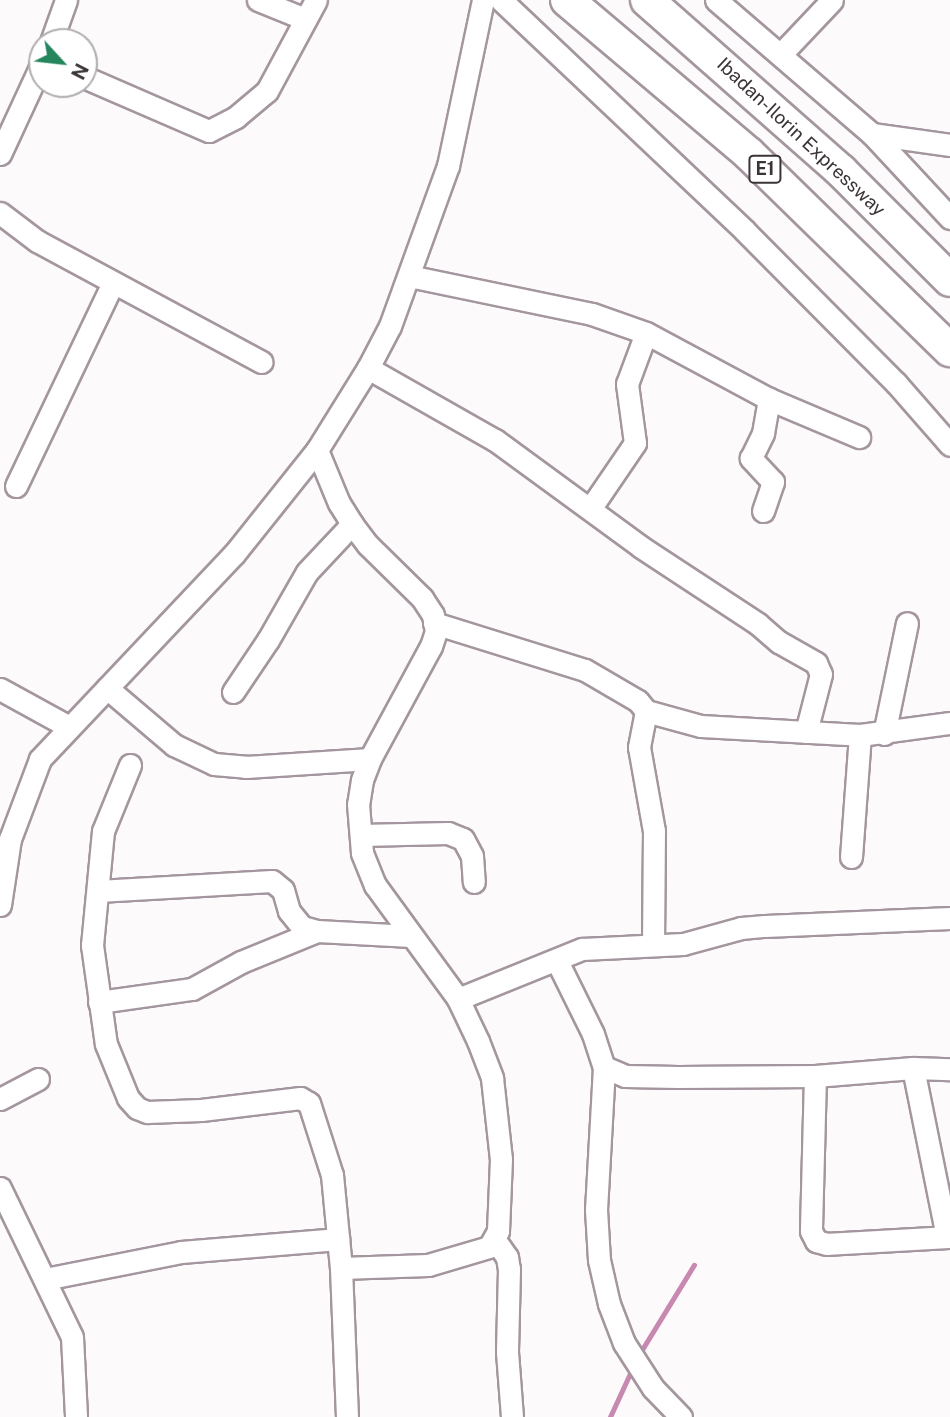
<!DOCTYPE html>
<style>
body{margin:0}
#map{position:relative;width:950px;height:1417px;overflow:hidden;background:#fdfafc;font-family:"Public Sans",sans-serif}
div>[style]{position:absolute}
.stream>*{height:4.5px;margin:-2.25px;padding:0 2.25px;transform-origin:2.25px;border-radius:2.25px;background:#c889b1}
.roads{filter:drop-shadow(2px 0 #a4969e) drop-shadow(-2px 0 #a4969e) drop-shadow(0 2px #a4969e) drop-shadow(0 -2px #a4969e)}
.minor>*{height:21px;margin:-10.5px;padding:0 10.5px;transform-origin:10.5px;border-radius:10.5px;background:#fff}
.highway>*{height:32px;margin:-16px;padding:0 16px;transform-origin:16px;border-radius:16px;background:#fff}
span{translate:-50% -50%;white-space:nowrap;text-align:center;line-height:1.15;-webkit-text-stroke:6px #fff;paint-order:stroke}
.shield-label span{padding:2px 5px;background:#fff;border:2px solid;border-radius:5px;-webkit-text-stroke-width:0}
.shield-label{font-size:18px;color:#3a3438;font-weight:700}
.street-label{font-size:19px;color:#3a3438}
.north{position:absolute;left:28px;top:28px;width:70px;height:70px;box-sizing:border-box;background:#fff;border:2px solid #b0aeaf;border-radius:50%;rotate:117deg;font-size:19px;font-weight:700;line-height:28px;text-align:center;color:#3a3438}
.north::after{content:'';display:block;margin:auto;width:24px;height:32px;background:#25865e;clip-path:polygon(50% 0,100% 100%,50% 72%,0 100%)}
</style>
<div id="map">
<div class="stream">
<i style="left:640px;top:1353px;width:103px;rotate:-58.5deg"></i>
<i style="left:610px;top:1417px;width:55px;rotate:-65.3deg"></i>
</div>
<div class="roads">
<div class="minor">
<i style="left:258px;top:0;width:51px;rotate:22deg"></i>
<i style="left:501px;top:0;width:336px;rotate:43.4deg"></i>
<i style="left:745px;top:231px;width:214px;rotate:45.2deg"></i>
<i style="left:896px;top:383px;width:82px;rotate:48.9deg"></i>
<i style="left:716px;top:0;width:206px;rotate:40.7deg"></i>
<i style="left:872px;top:134px;width:115px;rotate:47.1deg"></i>
<i style="left:51px;top:42px;width:45px;rotate:-70.3deg"></i>
<i style="left:781px;top:54px;width:74px;rotate:-46.6deg"></i>
<i style="left:84px;top:77px;width:136px;rotate:23.4deg"></i>
<i style="left:209px;top:131px;width:30px;rotate:-27deg"></i>
<i style="left:236px;top:117px;width:40px;rotate:-40deg"></i>
<i style="left:267px;top:91px;width:103px;rotate:-61.7deg"></i>
<i style="left:872px;top:134px;width:79px;rotate:8deg"></i>
<i style="left:0;top:154px;width:100px;rotate:-65.2deg"></i>
<i style="left:0;top:213px;width:46px;rotate:37.1deg"></i>
<i style="left:37px;top:241px;width:255px;rotate:28.3deg"></i>
<i style="left:409px;top:276px;width:187px;rotate:11.7deg"></i>
<i style="left:592px;top:314px;width:57px;rotate:19.4deg"></i>
<i style="left:646px;top:333px;width:140px;rotate:28.2deg"></i>
<i style="left:769px;top:399px;width:98px;rotate:22.9deg"></i>
<i style="left:368px;top:368px;width:146px;rotate:29.6deg"></i>
<i style="left:495px;top:440px;width:181px;rotate:36.2deg"></i>
<i style="left:641px;top:547px;width:140px;rotate:33.3deg"></i>
<i style="left:758px;top:624px;width:28px;rotate:41deg"></i>
<i style="left:779px;top:642px;width:43px;rotate:29.6deg"></i>
<i style="left:816px;top:663px;width:12px;rotate:66deg"></i>
<i style="left:821px;top:674px;width:60px;rotate:104.5deg"></i>
<i style="left:317px;top:450px;width:57px;rotate:67.5deg"></i>
<i style="left:339px;top:503px;width:25px;rotate:58deg"></i>
<i style="left:352px;top:524px;width:26px;rotate:53deg"></i>
<i style="left:368px;top:545px;width:76px;rotate:44.5deg"></i>
<i style="left:422px;top:598px;width:20px;rotate:57deg"></i>
<i style="left:433px;top:615px;width:16px;rotate:79deg"></i>
<i style="left:436px;top:631px;width:16px;rotate:108deg"></i>
<i style="left:431px;top:646px;width:128px;rotate:118.4deg"></i>
<i style="left:370px;top:759px;width:22px;rotate:111deg"></i>
<i style="left:362px;top:780px;width:24px;rotate:99deg"></i>
<i style="left:358px;top:804px;width:49px;rotate:85.3deg"></i>
<i style="left:362px;top:853px;width:35px;rotate:68deg"></i>
<i style="left:375px;top:885px;width:141px;rotate:53.9deg"></i>
<i style="left:458px;top:999px;width:47px;rotate:64.5deg"></i>
<i style="left:478px;top:1041px;width:40px;rotate:69deg"></i>
<i style="left:492px;top:1078px;width:81px;rotate:83.7deg"></i>
<i style="left:501px;top:1159px;width:72px;rotate:92.4deg"></i>
<i style="left:498px;top:1231px;width:18px;rotate:119deg"></i>
<i style="left:489px;top:1247px;width:64px;rotate:163.6deg"></i>
<i style="left:428px;top:1265px;width:87px;rotate:178deg"></i>
<i style="left:16px;top:486px;width:225px;rotate:-64.5deg"></i>
<i style="left:590px;top:509px;width:80px;rotate:-55.7deg"></i>
<i style="left:635px;top:443px;width:60px;rotate:-97.7deg"></i>
<i style="left:627px;top:384px;width:54px;rotate:-69.6deg"></i>
<i style="left:763px;top:511px;width:31px;rotate:-71deg"></i>
<i style="left:773px;top:482px;width:33px;rotate:-133deg"></i>
<i style="left:751px;top:458px;width:28px;rotate:-64deg"></i>
<i style="left:763px;top:433px;width:35px;rotate:-80deg"></i>
<i style="left:434px;top:623px;width:158px;rotate:17.3deg"></i>
<i style="left:585px;top:670px;width:61px;rotate:30.3deg"></i>
<i style="left:638px;top:701px;width:13px;rotate:51deg"></i>
<i style="left:646px;top:711px;width:57px;rotate:15.3deg"></i>
<i style="left:701px;top:726px;width:159px;rotate:3.2deg"></i>
<i style="left:860px;top:735px;width:91px;rotate:-7.6deg"></i>
<i style="left:107px;top:688px;width:88px;rotate:40.4deg"></i>
<i style="left:174px;top:745px;width:44px;rotate:25.4deg"></i>
<i style="left:214px;top:764px;width:32px;rotate:5deg"></i>
<i style="left:246px;top:767px;width:124px;rotate:-3.7deg"></i>
<i style="left:0;top:689px;width:79px;rotate:28.8deg"></i>
<i style="left:233px;top:692px;width:63px;rotate:-56.1deg"></i>
<i style="left:268px;top:640px;width:78px;rotate:-60.2deg"></i>
<i style="left:307px;top:572px;width:66px;rotate:-46.8deg"></i>
<i style="left:646px;top:711px;width:37px;rotate:101deg"></i>
<i style="left:639px;top:747px;width:85px;rotate:79.9deg"></i>
<i style="left:654px;top:831px;width:114px;rotate:90.5deg"></i>
<i style="left:884px;top:734px;width:113px;rotate:-78.3deg"></i>
<i style="left:130px;top:765px;width:71px;rotate:112.2deg"></i>
<i style="left:103px;top:831px;width:115px;rotate:95.5deg"></i>
<i style="left:92px;top:945px;width:100px;rotate:82deg"></i>
<i style="left:106px;top:1044px;width:58px;rotate:67.8deg"></i>
<i style="left:128px;top:1098px;width:13px;rotate:48deg"></i>
<i style="left:137px;top:1108px;width:11px;rotate:22deg"></i>
<i style="left:147px;top:1112px;width:54px;rotate:-2.1deg"></i>
<i style="left:201px;top:1110px;width:100px;rotate:-6.9deg"></i>
<i style="left:300px;top:1098px;width:10px;rotate:29deg"></i>
<i style="left:309px;top:1103px;width:76px;rotate:72.3deg"></i>
<i style="left:332px;top:1175px;width:93px;rotate:84.5deg"></i>
<i style="left:341px;top:1268px;width:149px;rotate:87.7deg"></i>
<i style="left:361px;top:835px;width:87px;rotate:-1.3deg"></i>
<i style="left:448px;top:833px;width:16px;rotate:22deg"></i>
<i style="left:463px;top:839px;width:19px;rotate:62deg"></i>
<i style="left:472px;top:856px;width:26px;rotate:86deg"></i>
<i style="left:851px;top:857px;width:122px;rotate:-85.8deg"></i>
<i style="left:98px;top:891px;width:174px;rotate:-3.3deg"></i>
<i style="left:272px;top:881px;width:14px;rotate:39deg"></i>
<i style="left:283px;top:890px;width:22px;rotate:74deg"></i>
<i style="left:289px;top:911px;width:21px;rotate:51deg"></i>
<i style="left:302px;top:927px;width:16px;rotate:15deg"></i>
<i style="left:317px;top:931px;width:94px;rotate:3deg"></i>
<i style="left:0;top:905px;width:67px;rotate:-81.4deg"></i>
<i style="left:10px;top:839px;width:85px;rotate:-69.4deg"></i>
<i style="left:40px;top:759px;width:282px;rotate:-46.6deg"></i>
<i style="left:234px;top:554px;width:133px;rotate:-51.4deg"></i>
<i style="left:317px;top:450px;width:97px;rotate:-58.1deg"></i>
<i style="left:368px;top:368px;width:47px;rotate:-62.4deg"></i>
<i style="left:390px;top:326px;width:170px;rotate:-70.1deg"></i>
<i style="left:448px;top:166px;width:170px;rotate:-78.1deg"></i>
<i style="left:557px;top:961px;width:81px;rotate:63.7deg"></i>
<i style="left:593px;top:1034px;width:35px;rotate:72deg"></i>
<i style="left:458px;top:999px;width:134px;rotate:-22deg"></i>
<i style="left:582px;top:949px;width:101px;rotate:-2.8deg"></i>
<i style="left:683px;top:944px;width:60px;rotate:-15.4deg"></i>
<i style="left:741px;top:928px;width:24px;rotate:-5deg"></i>
<i style="left:765px;top:926px;width:185px;rotate:-2.5deg"></i>
<i style="left:99px;top:1002px;width:94px;rotate:-8deg"></i>
<i style="left:192px;top:989px;width:56px;rotate:-28.9deg"></i>
<i style="left:241px;top:962px;width:82px;rotate:-22.2deg"></i>
<i style="left:913px;top:1068px;width:172px;rotate:78.6deg"></i>
<i style="left:815px;top:1076px;width:155px;rotate:91.5deg"></i>
<i style="left:811px;top:1231px;width:11px;rotate:63deg"></i>
<i style="left:816px;top:1241px;width:11px;rotate:15deg"></i>
<i style="left:827px;top:1244px;width:123px;rotate:-3.3deg"></i>
<i style="left:0;top:1099px;width:43px;rotate:-27.8deg"></i>
<i style="left:0;top:1188px;width:165px;rotate:64.2deg"></i>
<i style="left:72px;top:1337px;width:80px;rotate:87.1deg"></i>
<i style="left:495px;top:1240px;width:21px;rotate:55deg"></i>
<i style="left:507px;top:1257px;width:12px;rotate:81deg"></i>
<i style="left:509px;top:1269px;width:83px;rotate:91.4deg"></i>
<i style="left:507px;top:1352px;width:65px;rotate:85.6deg"></i>
<i style="left:45px;top:1279px;width:139px;rotate:-11.2deg"></i>
<i style="left:181px;top:1252px;width:158px;rotate:-4.7deg"></i>
<i style="left:681px;top:1417px;width:40px;rotate:-134deg"></i>
<i style="left:653px;top:1388px;width:54px;rotate:-122.8deg"></i>
<i style="left:624px;top:1343px;width:42px;rotate:-111deg"></i>
<i style="left:609px;top:1304px;width:45px;rotate:-102.8deg"></i>
<i style="left:599px;top:1260px;width:50px;rotate:-93.4deg"></i>
<i style="left:596px;top:1210px;width:143px;rotate:-86.8deg"></i>
<i style="left:604px;top:1067px;width:23px;rotate:23deg"></i>
<i style="left:625px;top:1076px;width:53px;rotate:1.1deg"></i>
<i style="left:678px;top:1077px;width:137px;rotate:-0.4deg"></i>
<i style="left:815px;top:1076px;width:98px;rotate:-4.7deg"></i>
<i style="left:913px;top:1068px;width:37px;rotate:2deg"></i>
</div>
<div class="highway">
<i style="left:567px;top:0;width:238px;rotate:40.2deg"></i>
<i style="left:749px;top:154px;width:281px;rotate:44.3deg"></i>
<i style="left:647px;top:0;width:259px;rotate:41.4deg"></i>
<i style="left:841px;top:171px;width:154px;rotate:45deg"></i>
</div>
</div>
<div class="shield-label">
<span style="left:765px;top:169px">E1</span>
</div>
<div class="street-label">
<span style="left:801px;top:137px;rotate:43deg">Ibadan-Ilorin Expressway</span>
</div>
<div class="north">N</div>
</div>
